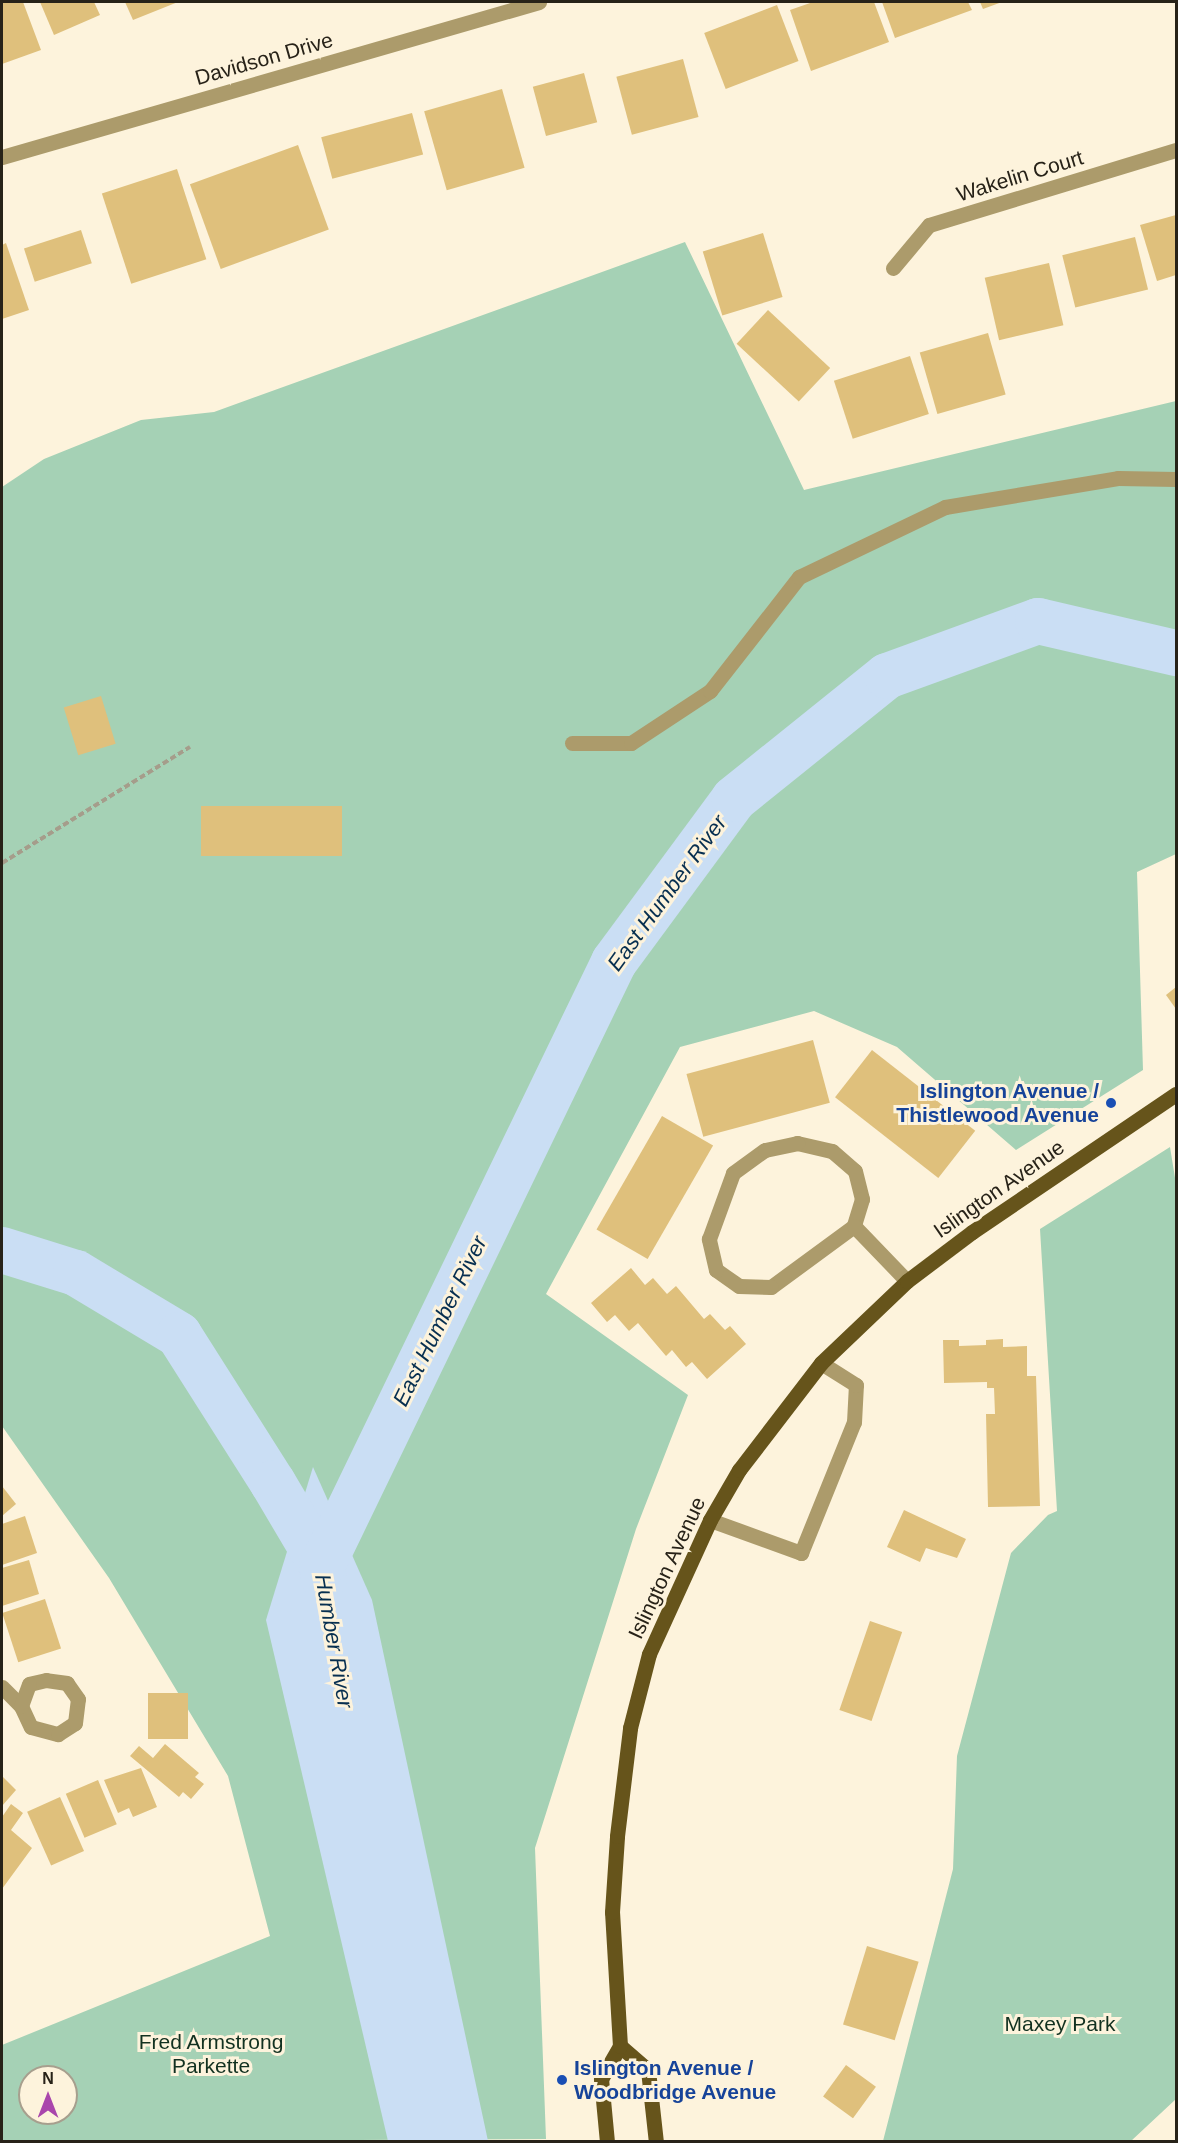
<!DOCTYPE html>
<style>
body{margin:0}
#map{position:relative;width:1178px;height:2143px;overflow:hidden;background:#fdf3dc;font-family:Helvetica,sans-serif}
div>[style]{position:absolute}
.green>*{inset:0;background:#a5d1b5}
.water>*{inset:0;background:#cadef4}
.river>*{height:46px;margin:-23px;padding:0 23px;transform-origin:23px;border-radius:23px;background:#cadef4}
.building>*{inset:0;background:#dfc07c;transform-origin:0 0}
.path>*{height:4px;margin-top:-2px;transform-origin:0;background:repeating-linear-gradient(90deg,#a59d8b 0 6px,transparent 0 9px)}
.minor>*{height:15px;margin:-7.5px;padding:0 7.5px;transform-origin:7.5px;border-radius:7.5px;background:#ac9b6b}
.major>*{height:15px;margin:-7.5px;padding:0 7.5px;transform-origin:7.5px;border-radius:7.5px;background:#66541b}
.dots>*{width:16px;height:16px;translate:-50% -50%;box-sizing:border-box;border:3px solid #fdf3dc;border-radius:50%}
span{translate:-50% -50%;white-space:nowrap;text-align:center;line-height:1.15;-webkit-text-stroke:6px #fdf3dc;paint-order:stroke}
.street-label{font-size:21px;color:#272218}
.transit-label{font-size:21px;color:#164399;font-weight:700}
.right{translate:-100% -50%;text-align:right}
.left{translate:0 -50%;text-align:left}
.park-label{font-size:21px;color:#123120}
.water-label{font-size:22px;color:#072f50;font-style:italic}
.frame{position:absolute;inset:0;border:3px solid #272218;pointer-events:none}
.north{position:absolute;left:18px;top:2065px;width:60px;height:60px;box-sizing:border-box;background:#fdf3dc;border:2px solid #a79f8e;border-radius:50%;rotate:0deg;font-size:16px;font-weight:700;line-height:24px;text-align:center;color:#272218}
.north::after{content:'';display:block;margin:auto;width:21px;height:27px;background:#a946ac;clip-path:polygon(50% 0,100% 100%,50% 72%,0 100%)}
</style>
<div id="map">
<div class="green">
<i style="clip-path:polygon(evenodd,685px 242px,804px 490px,1176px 401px,1176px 854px,1137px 872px,1143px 1070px,1016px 1150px,897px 1047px,814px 1011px,680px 1047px,546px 1294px,688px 1395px,636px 1529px,535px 1848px,546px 2139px,2px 2142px,2px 2045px,270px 1936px,228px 1776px,109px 1578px,2px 1426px,2px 487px,44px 459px,141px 420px,214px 412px,685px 242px,30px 2077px,66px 2077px,66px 2113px,30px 2113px,30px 2077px)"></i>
<i style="clip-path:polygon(1170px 1147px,1176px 1184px,1176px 2099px,1131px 2141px,883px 2141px,953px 1869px,957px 1756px,1011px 1553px,1048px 1515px,1057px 1511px,1040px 1229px)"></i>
</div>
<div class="water">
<i style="clip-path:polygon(313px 1467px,372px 1600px,488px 2141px,388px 2141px,266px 1620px)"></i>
</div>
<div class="river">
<i style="left:2px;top:1250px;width:77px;rotate:17.3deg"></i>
<i style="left:76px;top:1273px;width:120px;rotate:31deg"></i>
<i style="left:179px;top:1335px;width:175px;rotate:57.6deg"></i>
<i style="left:273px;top:1483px;width:96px;rotate:59.4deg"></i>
<i style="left:322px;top:1566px;width:12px;rotate:81deg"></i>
<i style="left:322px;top:1566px;width:671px;rotate:-64.2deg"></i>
<i style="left:614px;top:962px;width:202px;rotate:-53.6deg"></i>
<i style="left:734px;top:799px;width:196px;rotate:-38.8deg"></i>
<i style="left:887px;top:676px;width:161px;rotate:-20deg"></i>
<i style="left:1038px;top:621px;width:142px;rotate:13.1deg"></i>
</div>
<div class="building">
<i style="clip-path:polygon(2px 2px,23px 2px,41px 50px,2px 64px)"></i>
<i style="clip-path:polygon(40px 2px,94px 2px,100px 15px,54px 35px)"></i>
<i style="clip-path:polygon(125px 2px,178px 2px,133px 20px)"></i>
<i style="clip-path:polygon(813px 2px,874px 2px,889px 42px,811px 71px,790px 10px)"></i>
<i style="clip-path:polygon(882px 2px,968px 2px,972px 10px,895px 38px)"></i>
<i style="clip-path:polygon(980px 2px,1002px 2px,983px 9px)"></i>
<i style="left:777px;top:5px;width:60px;height:78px;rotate:69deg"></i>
<i style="left:683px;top:59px;width:60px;height:69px;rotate:75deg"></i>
<i style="left:584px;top:73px;width:51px;height:53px;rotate:75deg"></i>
<i style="left:502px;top:89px;width:82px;height:81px;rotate:74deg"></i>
<i style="left:412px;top:113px;width:43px;height:94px;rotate:75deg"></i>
<i style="left:298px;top:145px;width:90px;height:115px;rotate:70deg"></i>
<i style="left:177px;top:169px;width:95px;height:79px;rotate:72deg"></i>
<i style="clip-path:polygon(1176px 215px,1176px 275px,1157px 281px,1140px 225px)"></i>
<i style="left:81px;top:230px;width:35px;height:60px;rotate:72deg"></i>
<i style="left:763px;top:233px;width:67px;height:63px;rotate:73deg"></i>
<i style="left:1135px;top:237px;width:54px;height:75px;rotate:76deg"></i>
<i style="clip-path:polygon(6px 243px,29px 310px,2px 319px,2px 245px)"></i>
<i style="left:1049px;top:263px;width:64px;height:66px;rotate:77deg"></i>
<i style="left:768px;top:310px;width:85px;height:46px;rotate:43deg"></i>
<i style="left:988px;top:333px;width:64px;height:71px;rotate:74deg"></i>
<i style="left:910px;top:356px;width:61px;height:80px;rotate:72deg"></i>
<i style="left:101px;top:696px;width:50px;height:39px;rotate:73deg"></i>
<i style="left:342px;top:806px;width:50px;height:141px;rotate:90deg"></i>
<i style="clip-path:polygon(1176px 987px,1176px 1009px,1166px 995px)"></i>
<i style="left:813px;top:1040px;width:65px;height:131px;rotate:75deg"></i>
<i style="left:872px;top:1050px;width:131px;height:60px;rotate:38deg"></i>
<i style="left:662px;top:1116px;width:59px;height:131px;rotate:30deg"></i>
<i style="clip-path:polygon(631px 1268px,645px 1285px,653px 1278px,667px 1294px,676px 1286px,704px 1319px,710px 1314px,725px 1330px,730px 1326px,746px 1344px,707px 1379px,692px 1362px,686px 1367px,672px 1350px,666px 1356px,638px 1323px,629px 1331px,615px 1315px,607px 1322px,591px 1303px)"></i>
<i style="clip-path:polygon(1003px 1339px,1003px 1347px,1027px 1346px,1027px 1376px,1036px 1376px,1040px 1506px,988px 1507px,986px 1414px,995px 1414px,994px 1388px,987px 1388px,987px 1382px,944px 1383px,943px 1340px,959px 1340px,959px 1346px,986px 1345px,986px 1340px)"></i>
<i style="clip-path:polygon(2px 1486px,16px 1504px,2px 1516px)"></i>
<i style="clip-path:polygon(904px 1510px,966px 1539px,957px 1558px,926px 1548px,920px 1562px,887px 1547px)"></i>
<i style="clip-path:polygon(25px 1516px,37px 1553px,2px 1565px,2px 1524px)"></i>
<i style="clip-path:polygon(29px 1560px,39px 1594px,2px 1606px,2px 1568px)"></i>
<i style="left:45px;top:1599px;width:52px;height:45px;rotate:72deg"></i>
<i style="left:870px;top:1621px;width:34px;height:94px;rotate:19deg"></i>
<i style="left:148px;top:1693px;width:40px;height:46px"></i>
<i style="clip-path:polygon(165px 1744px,199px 1773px,195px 1777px,204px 1784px,191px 1799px,183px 1792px,179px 1797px,130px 1756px,139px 1746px,153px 1758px)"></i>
<i style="clip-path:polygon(141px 1768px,157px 1807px,133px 1817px,129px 1808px,118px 1813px,104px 1780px)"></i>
<i style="clip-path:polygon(2px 1776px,16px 1790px,2px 1806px)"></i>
<i style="left:98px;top:1780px;width:48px;height:35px;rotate:67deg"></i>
<i style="left:60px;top:1797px;width:59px;height:36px;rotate:66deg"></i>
<i style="clip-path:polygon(11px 1804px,23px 1813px,11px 1830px,32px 1848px,2px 1889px,2px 1817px)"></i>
<i style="left:867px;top:1946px;width:54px;height:82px;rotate:17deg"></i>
<i style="left:846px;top:2065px;width:37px;height:39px;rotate:36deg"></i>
</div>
<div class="path">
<i style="left:2px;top:863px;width:221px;rotate:-31.7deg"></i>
</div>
<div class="minor">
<i style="left:2px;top:157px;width:559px;rotate:-16.1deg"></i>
<i style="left:893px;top:268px;width:56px;rotate:-50.1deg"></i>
<i style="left:929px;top:225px;width:258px;rotate:-16.9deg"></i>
<i style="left:572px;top:743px;width:59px"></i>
<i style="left:631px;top:743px;width:95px;rotate:-33.4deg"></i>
<i style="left:710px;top:691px;width:145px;rotate:-52deg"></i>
<i style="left:799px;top:577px;width:162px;rotate:-25.6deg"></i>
<i style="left:945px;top:507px;width:175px;rotate:-9.5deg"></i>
<i style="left:1118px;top:478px;width:58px;rotate:1deg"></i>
<i style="left:797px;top:1143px;width:36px;rotate:13deg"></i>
<i style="left:832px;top:1151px;width:30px;rotate:41deg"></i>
<i style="left:855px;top:1171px;width:29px;rotate:76deg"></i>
<i style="left:862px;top:1199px;width:28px;rotate:107deg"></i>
<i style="left:854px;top:1226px;width:103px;rotate:143.7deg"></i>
<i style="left:771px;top:1287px;width:32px;rotate:-178deg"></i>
<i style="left:739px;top:1286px;width:28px;rotate:-145deg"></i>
<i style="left:716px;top:1270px;width:32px;rotate:-103deg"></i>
<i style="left:709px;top:1239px;width:70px;rotate:-70deg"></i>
<i style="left:733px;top:1173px;width:39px;rotate:-36deg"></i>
<i style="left:765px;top:1150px;width:33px;rotate:-12deg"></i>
<i style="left:854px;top:1226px;width:76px;rotate:46.1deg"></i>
<i style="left:710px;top:1520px;width:97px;rotate:19.9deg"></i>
<i style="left:801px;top:1553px;width:141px;rotate:-68deg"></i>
<i style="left:854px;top:1422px;width:37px;rotate:-87deg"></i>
<i style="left:856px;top:1385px;width:41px;rotate:-147.8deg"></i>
<i style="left:2px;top:1687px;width:27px;rotate:45deg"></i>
<i style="left:21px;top:1706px;width:23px;rotate:65deg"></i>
<i style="left:31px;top:1727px;width:28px;rotate:15deg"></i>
<i style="left:58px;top:1734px;width:20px;rotate:-33deg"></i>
<i style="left:75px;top:1723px;width:24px;rotate:-83deg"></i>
<i style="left:78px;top:1699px;width:19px;rotate:-125deg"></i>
<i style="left:67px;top:1683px;width:21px;rotate:-172deg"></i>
<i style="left:46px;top:1680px;width:17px;rotate:167deg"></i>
<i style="left:29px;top:1684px;width:23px;rotate:110deg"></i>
</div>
<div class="major">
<i style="left:620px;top:2046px;width:37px;rotate:41deg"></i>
<i style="left:648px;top:2070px;width:72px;rotate:83.7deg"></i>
<i style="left:607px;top:2142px;width:63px;rotate:-95.4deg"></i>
<i style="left:601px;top:2079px;width:38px;rotate:-60deg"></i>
<i style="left:620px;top:2046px;width:134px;rotate:-93.4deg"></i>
<i style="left:612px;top:1912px;width:76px;rotate:-86.2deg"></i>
<i style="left:617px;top:1836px;width:109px;rotate:-83.1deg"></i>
<i style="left:630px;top:1728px;width:76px;rotate:-75.6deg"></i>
<i style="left:649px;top:1654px;width:147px;rotate:-65.5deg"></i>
<i style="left:710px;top:1520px;width:58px;rotate:-59.9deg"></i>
<i style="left:739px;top:1470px;width:135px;rotate:-52.5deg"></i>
<i style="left:821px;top:1363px;width:119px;rotate:-43.6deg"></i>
<i style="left:907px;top:1281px;width:81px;rotate:-37deg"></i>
<i style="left:972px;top:1232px;width:246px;rotate:-34.1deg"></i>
</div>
<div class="dots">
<i style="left:1111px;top:1103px;background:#1a4fb4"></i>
<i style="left:562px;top:2080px;background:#1a4fb4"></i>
</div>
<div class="street-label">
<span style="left:264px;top:59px;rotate:-16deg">Davidson Drive</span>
<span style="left:1020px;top:176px;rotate:-17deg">Wakelin Court</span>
<span style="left:999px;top:1189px;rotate:-35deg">Islington Avenue</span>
<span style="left:667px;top:1568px;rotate:-65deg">Islington Avenue</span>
</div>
<div class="transit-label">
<span class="right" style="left:1099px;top:1103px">Islington Avenue /<br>Thistlewood Avenue</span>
<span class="left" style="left:574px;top:2080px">Islington Avenue /<br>Woodbridge Avenue</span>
</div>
<div class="park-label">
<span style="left:1060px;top:2024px">Maxey Park</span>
<span style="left:211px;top:2054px">Fred Armstrong<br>Parkette</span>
</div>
<div class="water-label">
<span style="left:667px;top:893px;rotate:-54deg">East Humber River</span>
<span style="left:440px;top:1321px;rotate:-64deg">East Humber River</span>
<span style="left:334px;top:1641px;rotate:80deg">Humber River</span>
</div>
<div class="frame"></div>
<div class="north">N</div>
</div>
